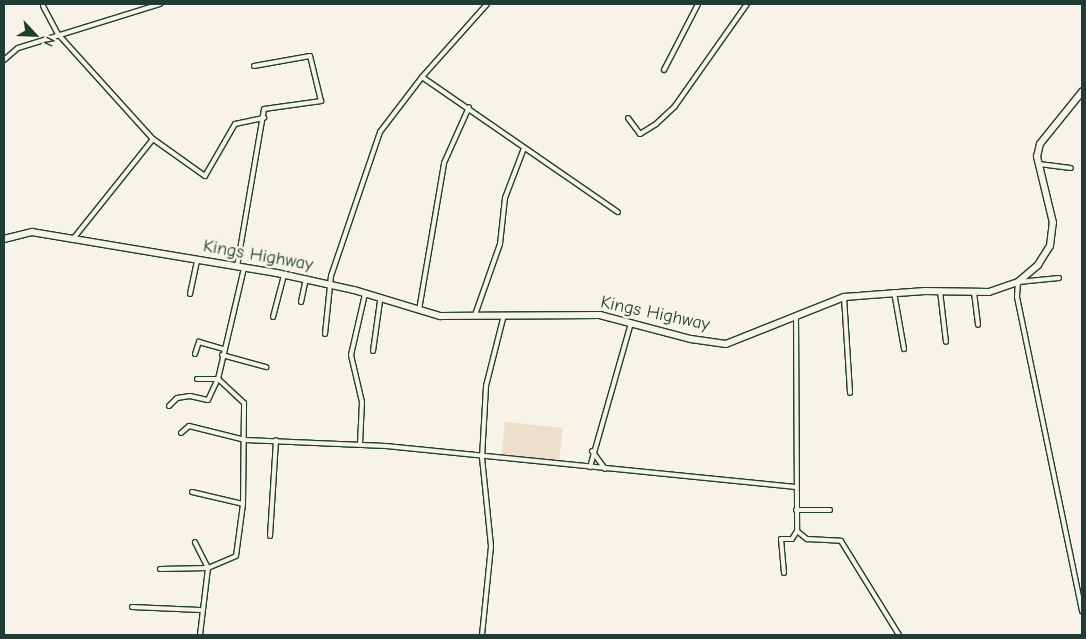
<!DOCTYPE html>
<style>
body{margin:0}
#map{position:relative;width:1086px;height:639px;overflow:hidden;background:#f7f3e8;font-family:"Comic Neue",sans-serif}
div>[style]{position:absolute}
.built>*{inset:0;background:#eedecc;transform-origin:0 0}
.roads{filter:drop-shadow(1px 0 #1f3d34) drop-shadow(-1px 0 #1f3d34) drop-shadow(0 1px #1f3d34) drop-shadow(0 -1px #1f3d34)}
.street>*{height:4px;margin:-2px;padding:0 2px;transform-origin:2px;border-radius:2px;background:#f7f3e8}
.secondary>*{height:5.5px;margin:-2.75px;padding:0 2.75px;transform-origin:2.75px;border-radius:2.75px;background:#f7f3e8}
span{translate:-50% -50%;white-space:nowrap;text-align:center;line-height:1.15;-webkit-text-stroke:5px #f7f3e8;paint-order:stroke}
.street-label{font-size:18px;color:#1f3d34}
.frame{position:absolute;inset:0;border:5px solid #1f3d34;pointer-events:none}
.north{position:absolute;left:10px;top:10px;width:50px;height:50px;-webkit-text-stroke:4px #f7f3e8;paint-order:stroke;rotate:115deg;font-size:14px;font-weight:700;line-height:20px;text-align:center;color:#1f3d34}
.north::after{content:'';display:block;margin:auto;width:18px;height:22px;background:#1f3d34;clip-path:polygon(50% 0,100% 100%,50% 72%,0 100%)}
</style>
<div id="map">
<div class="built">
<i style="left:505px;top:422px;width:58px;height:34px;rotate:6deg"></i>
</div>
<div class="roads">
<div class="street">
<i style="left:43px;top:6px;width:32px;rotate:62deg"></i>
<i style="left:58px;top:34px;width:142px;rotate:47.9deg"></i>
<i style="left:153px;top:139px;width:64px;rotate:35.4deg"></i>
<i style="left:205px;top:176px;width:60px;rotate:-60deg"></i>
<i style="left:235px;top:124px;width:30px;rotate:-12deg"></i>
<i style="left:4px;top:60px;width:18px;rotate:-41deg"></i>
<i style="left:18px;top:48px;width:149px;rotate:-17.2deg"></i>
<i style="left:664px;top:70px;width:74px;rotate:-62.7deg"></i>
<i style="left:422px;top:77px;width:238px;rotate:34.6deg"></i>
<i style="left:628px;top:118px;width:20px;rotate:53deg"></i>
<i style="left:640px;top:134px;width:19px;rotate:-32deg"></i>
<i style="left:656px;top:124px;width:26px;rotate:-43deg"></i>
<i style="left:675px;top:106px;width:125px;rotate:-54.8deg"></i>
<i style="left:1039px;top:164px;width:32px;rotate:7deg"></i>
<i style="left:73px;top:239px;width:128px;rotate:-51.3deg"></i>
<i style="left:237px;top:267px;width:160px;rotate:-80.3deg"></i>
<i style="left:264px;top:109px;width:58px;rotate:-8deg"></i>
<i style="left:321px;top:101px;width:46px;rotate:-103.7deg"></i>
<i style="left:310px;top:56px;width:57px;rotate:169.9deg"></i>
<i style="left:1059px;top:278px;width:41px;rotate:174.4deg"></i>
<i style="left:1018px;top:282px;width:15px;rotate:94deg"></i>
<i style="left:1017px;top:297px;width:321px;rotate:78.3deg"></i>
<i style="left:940px;top:291px;width:51px;rotate:83.3deg"></i>
<i style="left:894px;top:292px;width:58px;rotate:80deg"></i>
<i style="left:974px;top:292px;width:33px;rotate:83deg"></i>
<i style="left:190px;top:294px;width:35px;rotate:-78deg"></i>
<i style="left:844px;top:297px;width:96px;rotate:86.4deg"></i>
<i style="left:301px;top:302px;width:24px;rotate:-78deg"></i>
<i style="left:419px;top:310px;width:149px;rotate:-80.3deg"></i>
<i style="left:444px;top:163px;width:61px;rotate:-65.9deg"></i>
<i style="left:475px;top:315px;width:75px;rotate:-70.6deg"></i>
<i style="left:500px;top:244px;width:46px;rotate:-83.8deg"></i>
<i style="left:505px;top:198px;width:53px;rotate:-69.2deg"></i>
<i style="left:796px;top:316px;width:215px;rotate:89.7deg"></i>
<i style="left:797px;top:531px;width:13px;rotate:39deg"></i>
<i style="left:807px;top:539px;width:34px;rotate:3deg"></i>
<i style="left:841px;top:541px;width:110px;rotate:58.3deg"></i>
<i style="left:273px;top:317px;width:43px;rotate:-75.3deg"></i>
<i style="left:325px;top:334px;width:58px;rotate:-84.1deg"></i>
<i style="left:331px;top:276px;width:152px;rotate:-71.2deg"></i>
<i style="left:380px;top:132px;width:69px;rotate:-52.6deg"></i>
<i style="left:422px;top:77px;width:98px;rotate:-48.3deg"></i>
<i style="left:373px;top:351px;width:50px;rotate:-82deg"></i>
<i style="left:195px;top:354px;width:13px;rotate:-72deg"></i>
<i style="left:199px;top:342px;width:25px;rotate:16deg"></i>
<i style="left:222px;top:355px;width:46px;rotate:15.3deg"></i>
<i style="left:197px;top:379px;width:21px"></i>
<i style="left:169px;top:406px;width:11px;rotate:-45deg"></i>
<i style="left:177px;top:398px;width:13px;rotate:-9deg"></i>
<i style="left:190px;top:396px;width:18px;rotate:13deg"></i>
<i style="left:208px;top:400px;width:23px;rotate:-65deg"></i>
<i style="left:181px;top:433px;width:11px;rotate:-41deg"></i>
<i style="left:189px;top:426px;width:58px;rotate:14deg"></i>
<i style="left:245px;top:440px;width:141px;rotate:2.4deg"></i>
<i style="left:386px;top:446px;width:412px;rotate:5.7deg"></i>
<i style="left:360px;top:444px;width:42px;rotate:-87.3deg"></i>
<i style="left:362px;top:402px;width:48px;rotate:-103.2deg"></i>
<i style="left:351px;top:355px;width:63px;rotate:-77.1deg"></i>
<i style="left:592px;top:451px;width:22px;rotate:54deg"></i>
<i style="left:590px;top:467px;width:150px;rotate:-74.1deg"></i>
<i style="left:192px;top:492px;width:52px;rotate:13.2deg"></i>
<i style="left:796px;top:510px;width:34px"></i>
<i style="left:270px;top:536px;width:96px;rotate:-86.4deg"></i>
<i style="left:160px;top:569px;width:48px;rotate:-1.2deg"></i>
<i style="left:208px;top:568px;width:29px;rotate:-117deg"></i>
<i style="left:784px;top:573px;width:34px;rotate:-95deg"></i>
<i style="left:781px;top:539px;width:11px"></i>
<i style="left:792px;top:539px;width:9px;rotate:-58deg"></i>
<i style="left:132px;top:607px;width:68px;rotate:2.5deg"></i>
<i style="left:200px;top:635px;width:67px;rotate:-83.2deg"></i>
<i style="left:208px;top:568px;width:30px;rotate:-23deg"></i>
<i style="left:236px;top:556px;width:52px;rotate:-82.3deg"></i>
<i style="left:243px;top:504px;width:101px;rotate:-89.4deg"></i>
<i style="left:244px;top:403px;width:35px;rotate:-137deg"></i>
<i style="left:218px;top:379px;width:114px;rotate:-76.8deg"></i>
<i style="left:482px;top:635px;width:89px;rotate:-84.2deg"></i>
<i style="left:491px;top:546px;width:88px;rotate:-95.8deg"></i>
<i style="left:482px;top:458px;width:72px;rotate:-86.8deg"></i>
<i style="left:486px;top:386px;width:69px;rotate:-75.8deg"></i>
</div>
<div class="secondary">
<i style="left:4px;top:239px;width:29px;rotate:-14deg"></i>
<i style="left:32px;top:232px;width:248px;rotate:9.5deg"></i>
<i style="left:277px;top:273px;width:79px;rotate:12.4deg"></i>
<i style="left:354px;top:290px;width:90px;rotate:16.8deg"></i>
<i style="left:440px;top:316px;width:160px;rotate:-0.4deg"></i>
<i style="left:600px;top:315px;width:94px;rotate:14.8deg"></i>
<i style="left:691px;top:339px;width:35px;rotate:8deg"></i>
<i style="left:726px;top:344px;width:127px;rotate:-21.7deg"></i>
<i style="left:844px;top:297px;width:81px;rotate:-4.2deg"></i>
<i style="left:925px;top:291px;width:64px;rotate:0.9deg"></i>
<i style="left:989px;top:292px;width:31px;rotate:-19deg"></i>
<i style="left:1018px;top:282px;width:26px;rotate:-40deg"></i>
<i style="left:1038px;top:265px;width:22px;rotate:-58deg"></i>
<i style="left:1050px;top:246px;width:23px;rotate:-83deg"></i>
<i style="left:1053px;top:223px;width:68px;rotate:-103.6deg"></i>
<i style="left:1037px;top:157px;width:13px;rotate:-77deg"></i>
<i style="left:1040px;top:144px;width:67px;rotate:-51.1deg"></i>
</div>
</div>
<div class="street-label">
<span style="left:258px;top:256px;rotate:10deg">Kings Highway</span>
<span style="left:655px;top:314px;rotate:12deg">Kings Highway</span>
</div>
<div class="frame"></div>
<div class="north">N</div>
</div>
